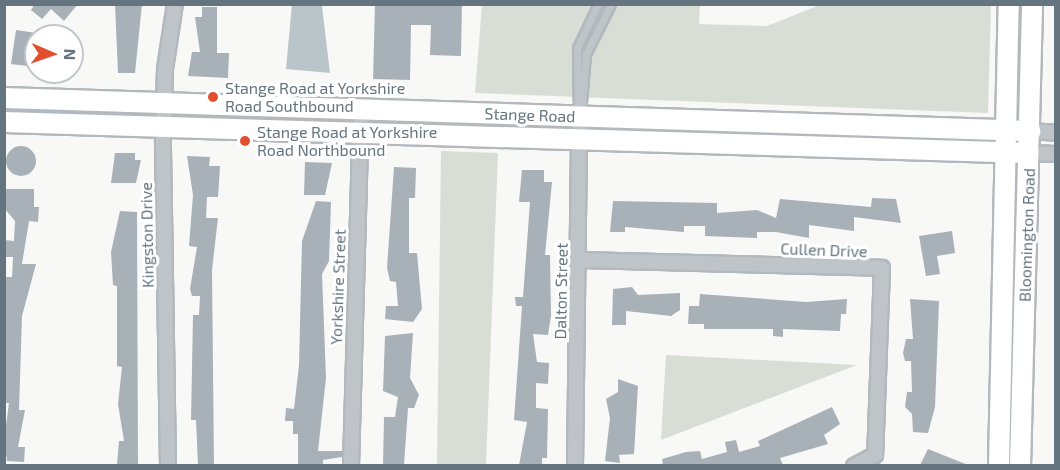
<!DOCTYPE html>
<style>
body{margin:0}
#map{position:relative;width:1060px;height:470px;overflow:hidden;background:#f8f8f6;font-family:"Exo 2",sans-serif}
div>[style]{position:absolute}
.green>*{inset:0;background:#d8ddd5;transform-origin:0 0}
.water>*{inset:0;background:#b9c5c9}
.building>*{inset:0;background:#a8b1b7}
.round{border-radius:50%}
.roads{filter:drop-shadow(2px 0 #b2b8bc) drop-shadow(-2px 0 #b2b8bc) drop-shadow(0 2px #b2b8bc) drop-shadow(0 -2px #b2b8bc)}
.lane>*{height:7px;margin:-3.5px;padding:0 3.5px;transform-origin:3.5px;border-radius:3.5px;background:#bfc4c8}
.street>*{height:14px;margin:-7px;padding:0 7px;transform-origin:7px;border-radius:7px;background:#bfc4c8}
.secondary>*{height:20px;margin:-10px;padding:0 10px;transform-origin:10px;border-radius:10px;background:#fff}
.dots>*{width:16px;height:16px;translate:-50% -50%;box-sizing:border-box;border:3px solid #fff;border-radius:50%}
span{translate:-50% -50%;white-space:nowrap;text-align:center;line-height:1.15;-webkit-text-stroke:6px #fff;paint-order:stroke}
.poi-label{font-size:16px;color:#647580}
.left{translate:0 -50%;text-align:left}
.street-label{font-size:16px;color:#647580}
.frame{position:absolute;inset:0;border:6px solid #647580;pointer-events:none}
.north{position:absolute;left:24px;top:24px;width:60px;height:60px;box-sizing:border-box;background:#fff;border:2px solid #c1c8cc;border-radius:50%;rotate:92deg;font-size:16px;font-weight:700;line-height:24px;text-align:center;color:#647580}
.north::after{content:'';display:block;margin:auto;width:21px;height:27px;background:#e0502e;clip-path:polygon(50% 0,100% 100%,50% 72%,0 100%)}
</style>
<div id="map">
<div class="green">
<i style="clip-path:polygon(482px 5px,700px 5px,699px 24px,767px 26px,820px 5px,991px 5px,988px 113px,475px 93px)"></i>
<i style="left:10px;top:106px;width:128px;height:8px;rotate:2deg"></i>
<i style="left:190px;top:112px;width:149px;height:8px;rotate:2deg"></i>
<i style="clip-path:polygon(441px 151px,498px 153px,486px 465px,437px 465px)"></i>
<i style="clip-path:polygon(666px 355px,857px 365px,661px 440px)"></i>
</div>
<div class="water">
<i style="clip-path:polygon(292px 4px,322px 6px,330px 73px,286px 69px)"></i>
</div>
<div class="building">
<i style="clip-path:polygon(35px 4px,78px 4px,64px 21px,51px 9px,42px 19px,31px 10px)"></i>
<i style="clip-path:polygon(115px 4px,142px 4px,135px 73px,118px 73px)"></i>
<i style="clip-path:polygon(375px 4px,462px 4px,461px 56px,430px 55px,431px 25px,411px 25px,410px 80px,373px 79px)"></i>
<i style="clip-path:polygon(202px 7px,217px 7px,217px 53px,229px 53px,228px 78px,188px 76px,192px 52px,200px 52px,195px 17px,202px 17px)"></i>
<i style="clip-path:polygon(16px 30px,36px 33px,35px 67px,11px 64px)"></i>
<i class="round" style="left:6px;top:146px;width:30px;height:30px"></i>
<i style="clip-path:polygon(115px 153px,135px 153px,135px 160px,141px 160px,136px 183px,111px 183px)"></i>
<i style="clip-path:polygon(187px 156px,210px 157px,209px 166px,220px 166px,218px 197px,207px 197px,206px 218px,218px 218px,212px 270px,214px 465px,198px 465px,196px 420px,191px 420px,193px 315px,199px 315px,200px 296px,192px 296px,190px 289px,197px 247px,189px 246px,193px 195px)"></i>
<i style="clip-path:polygon(305px 162px,332px 163px,325px 195px,304px 195px)"></i>
<i style="clip-path:polygon(394px 167px,416px 168px,415px 198px,409px 198px,409px 253px,417px 253px,422px 309px,413px 322px,385px 319px,386px 306px,398px 306px,396px 282px,390px 281px,387px 268px)"></i>
<i style="clip-path:polygon(522px 170px,544px 170px,544px 182px,552px 182px,545px 255px,550px 255px,551px 316px,548px 335px,533px 334px,537px 362px,549px 363px,548px 384px,536px 383px,536px 408px,548px 409px,547px 458px,542px 458px,542px 465px,519px 465px,527px 422px,514px 420px,522px 306px,516px 306px,515px 297px,523px 297px,530px 202px,519px 202px)"></i>
<i style="clip-path:polygon(6px 189px,34px 189px,34px 207px,39px 207px,38px 222px,29px 221px,22px 264px,36px 264px,22px 316px,19px 410px,25px 410px,18px 447px,25px 447px,24px 462px,7px 461px,4px 440px,9px 403px,4px 403px,4px 277px,12px 277px,13px 257px,4px 257px,4px 240px,14px 241px,15px 221px,4px 208px)"></i>
<i style="clip-path:polygon(872px 198px,896px 199px,901px 223px,854px 217px,854px 231px,809px 225px,809px 238px,776px 232px,757px 232px,757px 238px,705px 236px,705px 226px,684px 226px,684px 232px,625px 227px,625px 232px,610px 232px,613px 201px,717px 203px,717px 213px,757px 210px,776px 218px,780px 199px,871px 207px)"></i>
<i style="clip-path:polygon(316px 201px,331px 202px,329px 261px,322px 274px,326px 378px,318px 451px,342px 451px,342px 457px,323px 460px,323px 465px,298px 465px,298px 434px,293px 434px,293px 421px,285px 421px,286px 408px,294px 409px,299px 365px,302px 241px)"></i>
<i style="clip-path:polygon(120px 211px,137px 212px,138px 465px,117px 465px,119px 441px,124px 441px,118px 404px,122px 367px,117px 366px,117px 286px,113px 285px,111px 252px)"></i>
<i style="clip-path:polygon(952px 231px,955px 253px,937px 256px,940px 274px,926px 276px,919px 236px)"></i>
<i style="clip-path:polygon(632px 287px,638px 295px,680px 293px,680px 310px,671px 316px,626px 311px,626px 325px,612px 325px,613px 289px)"></i>
<i style="clip-path:polygon(700px 294px,806px 302px,847px 299px,846px 314px,841px 314px,840px 331px,783px 329px,783px 337px,773px 336px,773px 329px,704px 329px,704px 324px,688px 324px,689px 306px,699px 306px)"></i>
<i style="clip-path:polygon(910px 299px,939px 301px,935px 407px,928px 433px,913px 432px,912px 414px,905px 407px,907px 392px,912px 392px,911px 361px,905px 361px,903px 353px,906px 339px,913px 339px)"></i>
<i style="clip-path:polygon(413px 333px,410px 378px,419px 395px,414px 408px,408px 408px,404px 465px,383px 465px,384px 417px,395px 417px,398px 397px,383px 391px,385px 336px)"></i>
<i style="clip-path:polygon(618px 379px,638px 386px,634px 454px,619px 455px,620px 463px,605px 461px,610px 418px,606px 399px,618px 392px)"></i>
<i style="clip-path:polygon(832px 407px,840px 424px,824px 435px,828px 444px,780px 458px,783px 465px,663px 465px,662px 459px,686px 452px,700px 451px,702px 459px,727px 452px,725px 442px,736px 440px,739px 452px,760px 446px,758px 441px)"></i>
<i style="clip-path:polygon(928px 449px,968px 465px,920px 465px)"></i>
</div>
<div class="roads">
<div class="lane">
<i style="left:578px;top:114px;width:66px;rotate:-90.9deg"></i>
<i style="left:577px;top:48px;width:49px;rotate:-64.5deg"></i>
<i style="left:581px;top:114px;width:60px;rotate:-85.2deg"></i>
<i style="left:586px;top:54px;width:56px;rotate:-63.4deg"></i>
</div>
<div class="street">
<i style="left:1030px;top:131px;width:26px;rotate:4deg"></i>
<i style="left:1029px;top:153px;width:27px;rotate:2deg"></i>
<i style="left:579px;top:260px;width:303px;rotate:1.5deg"></i>
<i style="left:882px;top:268px;width:187px;rotate:92.1deg"></i>
<i style="left:875px;top:455px;width:24px;rotate:152deg"></i>
<i style="left:168px;top:466px;width:325px;rotate:-90.9deg"></i>
<i style="left:163px;top:141px;width:72px;rotate:-88.4deg"></i>
<i style="left:165px;top:69px;width:66px;rotate:-81.3deg"></i>
<i style="left:351px;top:466px;width:356px;rotate:-88.4deg"></i>
<i style="left:575px;top:466px;width:349px;rotate:-89.3deg"></i>
</div>
<div class="secondary">
<i style="left:4px;top:98px;width:1027px;rotate:1.84deg"></i>
<i style="left:4px;top:122px;width:1025px;rotate:1.73deg"></i>
<i style="left:999px;top:466px;width:462px;rotate:-88.8deg"></i>
<i style="left:1020px;top:466px;width:462px;rotate:-88.5deg"></i>
</div>
</div>
<div class="dots">
<i style="left:213px;top:97px;background:#e0502e"></i>
<i style="left:245px;top:141px;background:#e0502e"></i>
</div>
<div class="poi-label">
<span class="left" style="left:225px;top:97px">Stange Road at Yorkshire<br>Road Southbound</span>
<span class="left" style="left:257px;top:141px">Stange Road at Yorkshire<br>Road Northbound</span>
</div>
<div class="street-label">
<span style="left:530px;top:115px;rotate:2deg">Stange Road</span>
<span style="left:147px;top:235px;rotate:-91deg">Kingston Drive</span>
<span style="left:1027px;top:235px;rotate:-88deg">Bloomington Road</span>
<span style="left:824px;top:250px;rotate:2deg">Cullen Drive</span>
<span style="left:338px;top:287px;rotate:-88deg">Yorkshire Street</span>
<span style="left:561px;top:291px;rotate:-89deg">Dalton Street</span>
</div>
<div class="frame"></div>
<div class="north">N</div>
</div>
